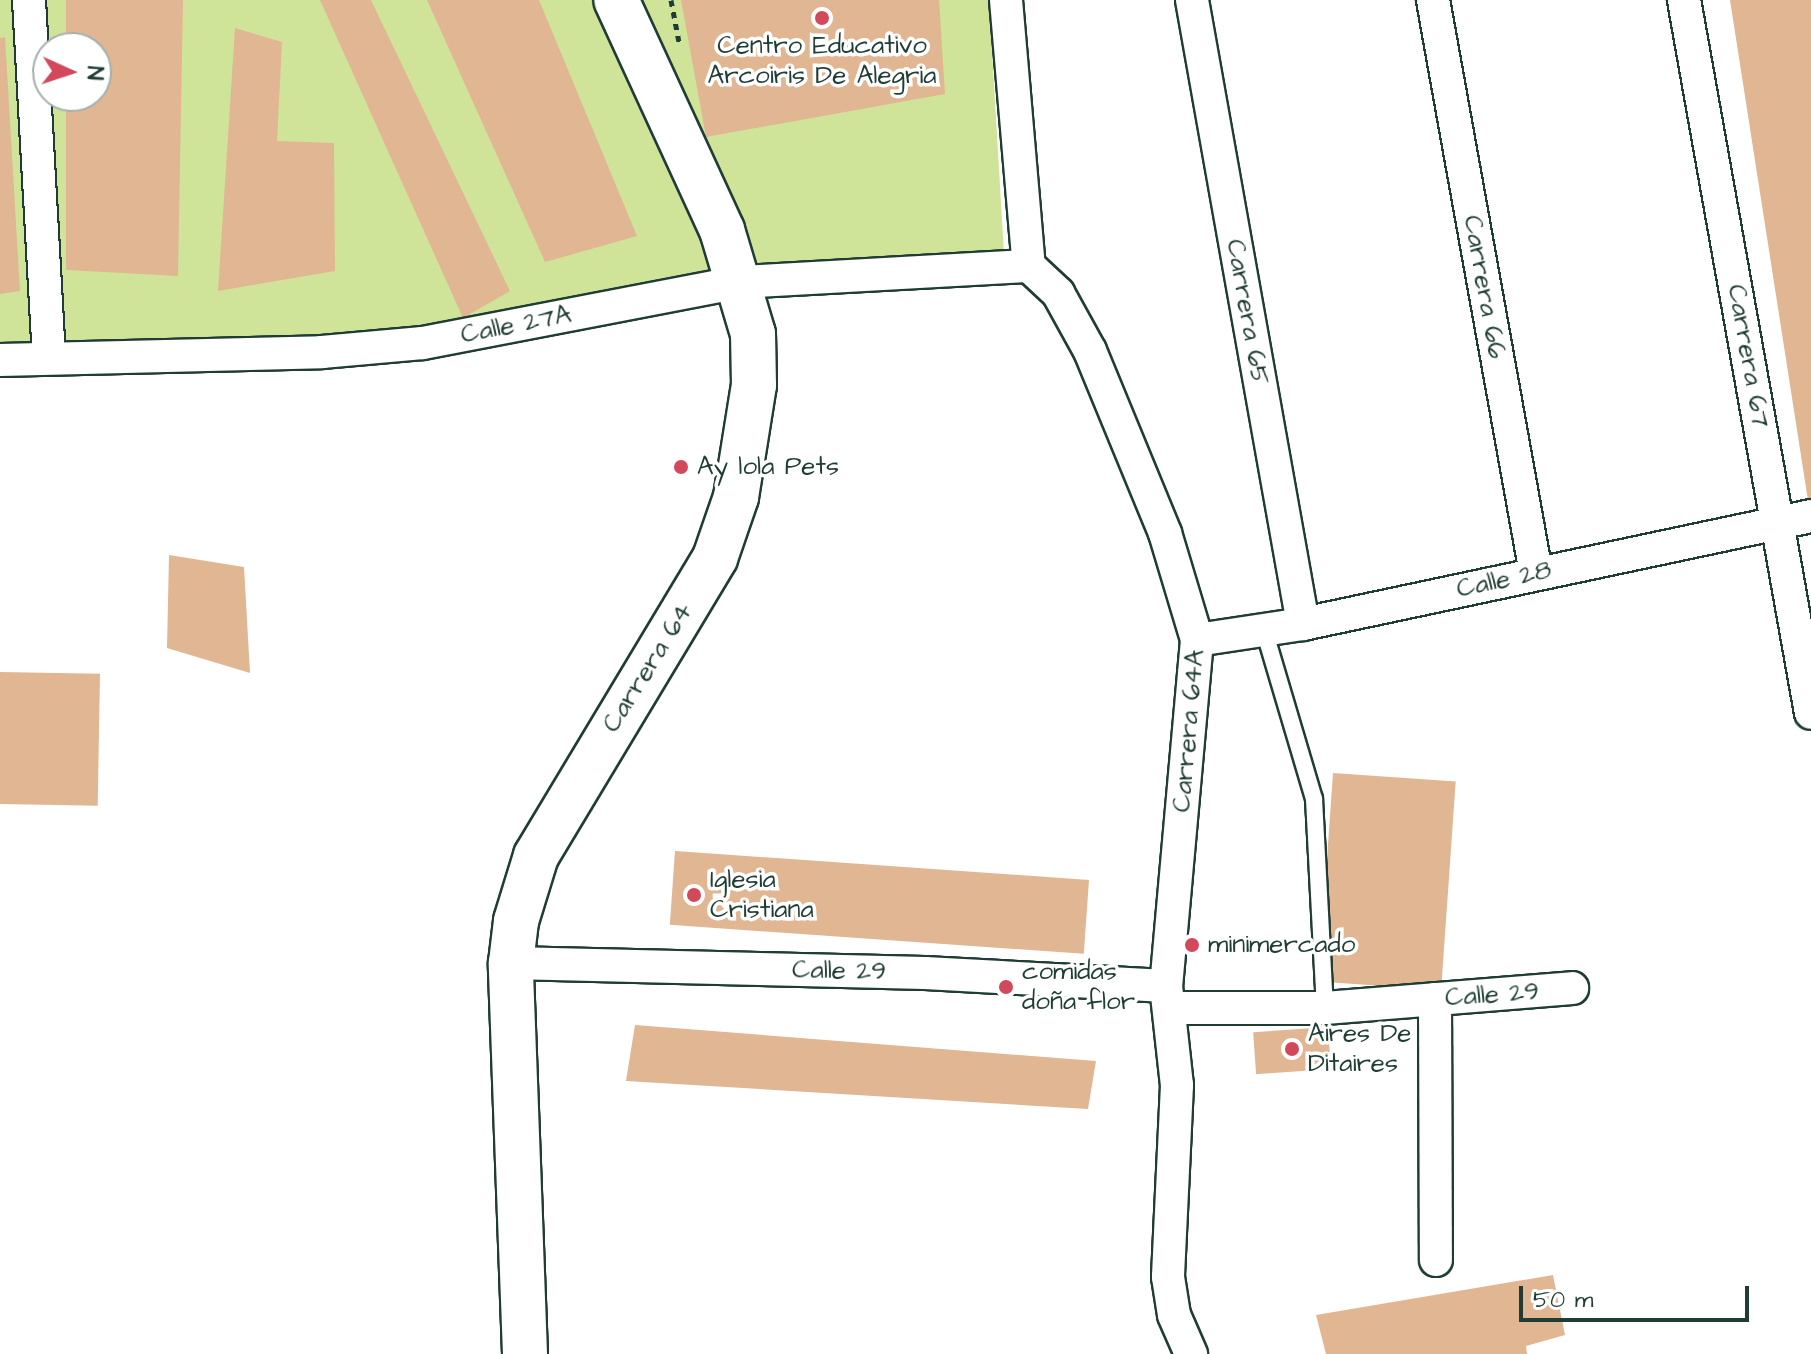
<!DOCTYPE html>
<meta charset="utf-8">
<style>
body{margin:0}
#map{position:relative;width:1811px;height:1354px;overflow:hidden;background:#fff;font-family:"Architects Daughter",sans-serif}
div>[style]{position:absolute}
.green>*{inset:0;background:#cfe499}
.building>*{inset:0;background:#e1b692;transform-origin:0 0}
.path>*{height:5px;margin-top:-2.5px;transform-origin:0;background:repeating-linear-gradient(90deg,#1f3d34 0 6px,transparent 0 12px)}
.roads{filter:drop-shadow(2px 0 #1f3d34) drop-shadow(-2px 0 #1f3d34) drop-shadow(0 2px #1f3d34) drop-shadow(0 -2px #1f3d34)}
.lane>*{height:16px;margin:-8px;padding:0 8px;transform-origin:8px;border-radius:8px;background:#fff}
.street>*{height:32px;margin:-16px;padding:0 16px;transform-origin:16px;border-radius:16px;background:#fff}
.secondary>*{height:44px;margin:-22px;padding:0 22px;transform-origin:22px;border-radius:22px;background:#fff}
.dots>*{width:22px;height:22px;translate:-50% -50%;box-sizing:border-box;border:4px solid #fff;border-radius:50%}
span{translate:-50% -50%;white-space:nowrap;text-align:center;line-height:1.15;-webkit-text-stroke:7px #fff;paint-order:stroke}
.poi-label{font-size:26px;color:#1f3d34}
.left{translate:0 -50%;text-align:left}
.street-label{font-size:26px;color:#1f3d34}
.north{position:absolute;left:32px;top:32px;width:80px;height:80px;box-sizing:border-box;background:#fff;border:2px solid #a5b1ae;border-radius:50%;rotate:93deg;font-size:22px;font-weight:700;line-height:32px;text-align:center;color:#1f3d34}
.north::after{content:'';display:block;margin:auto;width:28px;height:36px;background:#d1495b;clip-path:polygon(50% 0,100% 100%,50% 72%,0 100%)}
.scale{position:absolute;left:1519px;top:1286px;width:230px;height:36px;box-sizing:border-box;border:4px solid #1f3d34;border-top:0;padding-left:10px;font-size:24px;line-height:28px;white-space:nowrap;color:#1f3d34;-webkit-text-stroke:6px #fff;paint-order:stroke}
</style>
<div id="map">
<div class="green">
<i style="clip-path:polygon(evenodd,0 0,989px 0,1004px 253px,365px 343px,104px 341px,0 356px,0 0,48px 48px,96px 48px,96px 96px,48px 96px,48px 48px)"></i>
</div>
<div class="building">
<i style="clip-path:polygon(66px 0,183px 0,178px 276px,66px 270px,66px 96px,96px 96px,96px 48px,66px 48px)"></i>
<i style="clip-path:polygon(320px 0,371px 0,510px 291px,463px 318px)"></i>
<i style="clip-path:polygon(427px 0,539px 0,637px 236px,545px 262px)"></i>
<i style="clip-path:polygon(681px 0,939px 0,945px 94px,706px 137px)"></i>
<i style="clip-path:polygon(1730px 0,1811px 0,1811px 507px,1809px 507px)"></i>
<i style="clip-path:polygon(235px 28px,282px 42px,277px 141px,334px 143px,335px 271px,218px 291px)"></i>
<i style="clip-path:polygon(5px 37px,20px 291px,0 294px,0 38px)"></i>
<i style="clip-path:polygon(169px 555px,244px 567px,250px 673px,167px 648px)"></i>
<i style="left:0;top:672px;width:100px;height:132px;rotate:1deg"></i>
<i style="left:1333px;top:773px;width:123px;height:209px;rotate:4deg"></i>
<i style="left:675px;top:851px;width:415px;height:74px;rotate:4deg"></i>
<i style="clip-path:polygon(635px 1025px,1096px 1061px,1088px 1109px,626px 1081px)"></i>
<i style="left:1328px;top:1027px;width:42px;height:75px;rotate:86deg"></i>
<i style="clip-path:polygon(1553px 1275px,1565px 1335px,1526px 1346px,1527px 1354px,1326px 1354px,1316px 1315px)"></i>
</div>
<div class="path">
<i style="left:671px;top:0;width:43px;rotate:79.2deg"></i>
</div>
<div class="roads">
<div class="lane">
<i style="left:1264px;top:630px;width:176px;rotate:73.5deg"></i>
<i style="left:1314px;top:799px;width:209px;rotate:87deg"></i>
</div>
<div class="street">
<i style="left:29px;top:0;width:356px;rotate:86.8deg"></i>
<i style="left:1006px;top:0;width:267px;rotate:85.1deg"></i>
<i style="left:1029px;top:266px;width:40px;rotate:43deg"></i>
<i style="left:1058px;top:293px;width:66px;rotate:61.1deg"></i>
<i style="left:1090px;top:351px;width:197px;rotate:67.6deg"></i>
<i style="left:1165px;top:533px;width:112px;rotate:73.3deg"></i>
<i style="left:1197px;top:640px;width:347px;rotate:95.1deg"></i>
<i style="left:1166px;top:986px;width:100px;rotate:83.7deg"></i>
<i style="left:1177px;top:1085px;width:192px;rotate:92.7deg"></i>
<i style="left:1168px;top:1277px;width:38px;rotate:81deg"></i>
<i style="left:1174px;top:1315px;width:43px;rotate:66.4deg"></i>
<i style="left:1192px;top:0;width:634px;rotate:79.91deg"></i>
<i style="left:1433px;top:0;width:582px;rotate:79.81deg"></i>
<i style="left:1684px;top:0;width:724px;rotate:79.9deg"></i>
<i style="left:0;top:360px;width:322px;rotate:-1.4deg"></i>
<i style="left:322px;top:352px;width:101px;rotate:-5.1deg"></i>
<i style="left:423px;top:343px;width:324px;rotate:-10.9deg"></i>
<i style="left:741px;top:282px;width:288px;rotate:-3.2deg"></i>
<i style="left:1197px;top:640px;width:107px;rotate:-8.6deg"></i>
<i style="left:1303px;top:624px;width:519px;rotate:-12deg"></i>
<i style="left:511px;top:963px;width:414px;rotate:1.4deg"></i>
<i style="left:925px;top:973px;width:241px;rotate:3.1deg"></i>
<i style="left:1435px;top:999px;width:261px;rotate:89.8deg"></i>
<i style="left:1172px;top:1008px;width:153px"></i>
<i style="left:1325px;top:1008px;width:248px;rotate:-4.6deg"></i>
</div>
<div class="secondary">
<i style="left:525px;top:1354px;width:391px;rotate:-92.1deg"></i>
<i style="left:511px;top:963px;width:42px;rotate:-83.2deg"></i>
<i style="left:516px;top:921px;width:68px;rotate:-72.9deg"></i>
<i style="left:536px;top:856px;width:348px;rotate:-59deg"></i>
<i style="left:715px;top:558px;width:65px;rotate:-71deg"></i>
<i style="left:736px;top:497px;width:113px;rotate:-80.9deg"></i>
<i style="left:754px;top:385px;width:51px;rotate:-91.1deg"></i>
<i style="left:753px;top:334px;width:109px;rotate:-106.6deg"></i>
<i style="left:722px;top:230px;width:253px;rotate:-114.7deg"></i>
</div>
</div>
<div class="dots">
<i style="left:822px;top:18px;background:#d1495b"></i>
<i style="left:681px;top:467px;background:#d1495b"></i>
<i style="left:694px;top:895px;background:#d1495b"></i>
<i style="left:1192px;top:945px;background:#d1495b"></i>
<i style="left:1006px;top:987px;background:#d1495b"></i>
<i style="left:1292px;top:1049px;background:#d1495b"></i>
</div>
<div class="poi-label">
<span style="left:822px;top:61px">Centro Educativo<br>Arcoiris De Alegria</span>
<span class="left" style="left:697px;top:467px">Ay lola Pets</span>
<span class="left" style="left:710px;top:895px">Iglesia<br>Cristiana</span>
<span class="left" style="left:1208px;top:945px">minimercado</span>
<span class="left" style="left:1022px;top:987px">comidas<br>doña flor</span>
<span class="left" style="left:1308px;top:1049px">Aires De<br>Ditaires</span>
</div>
<div class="street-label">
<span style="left:1484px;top:287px;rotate:80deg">Carrera 66</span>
<span style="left:1247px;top:312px;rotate:80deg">Carrera 65</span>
<span style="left:516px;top:325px;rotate:-11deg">Calle 27A</span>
<span style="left:1748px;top:356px;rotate:80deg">Carrera 67</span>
<span style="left:1504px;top:580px;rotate:-12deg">Calle 28</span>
<span style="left:648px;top:668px;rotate:-58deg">Carrera 64</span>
<span style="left:1189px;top:731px;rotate:-85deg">Carrera 64A</span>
<span style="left:839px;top:971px;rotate:1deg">Calle 29</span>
<span style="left:1492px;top:995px;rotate:-4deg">Calle 29</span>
</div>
<div class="north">N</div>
<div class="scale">50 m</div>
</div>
